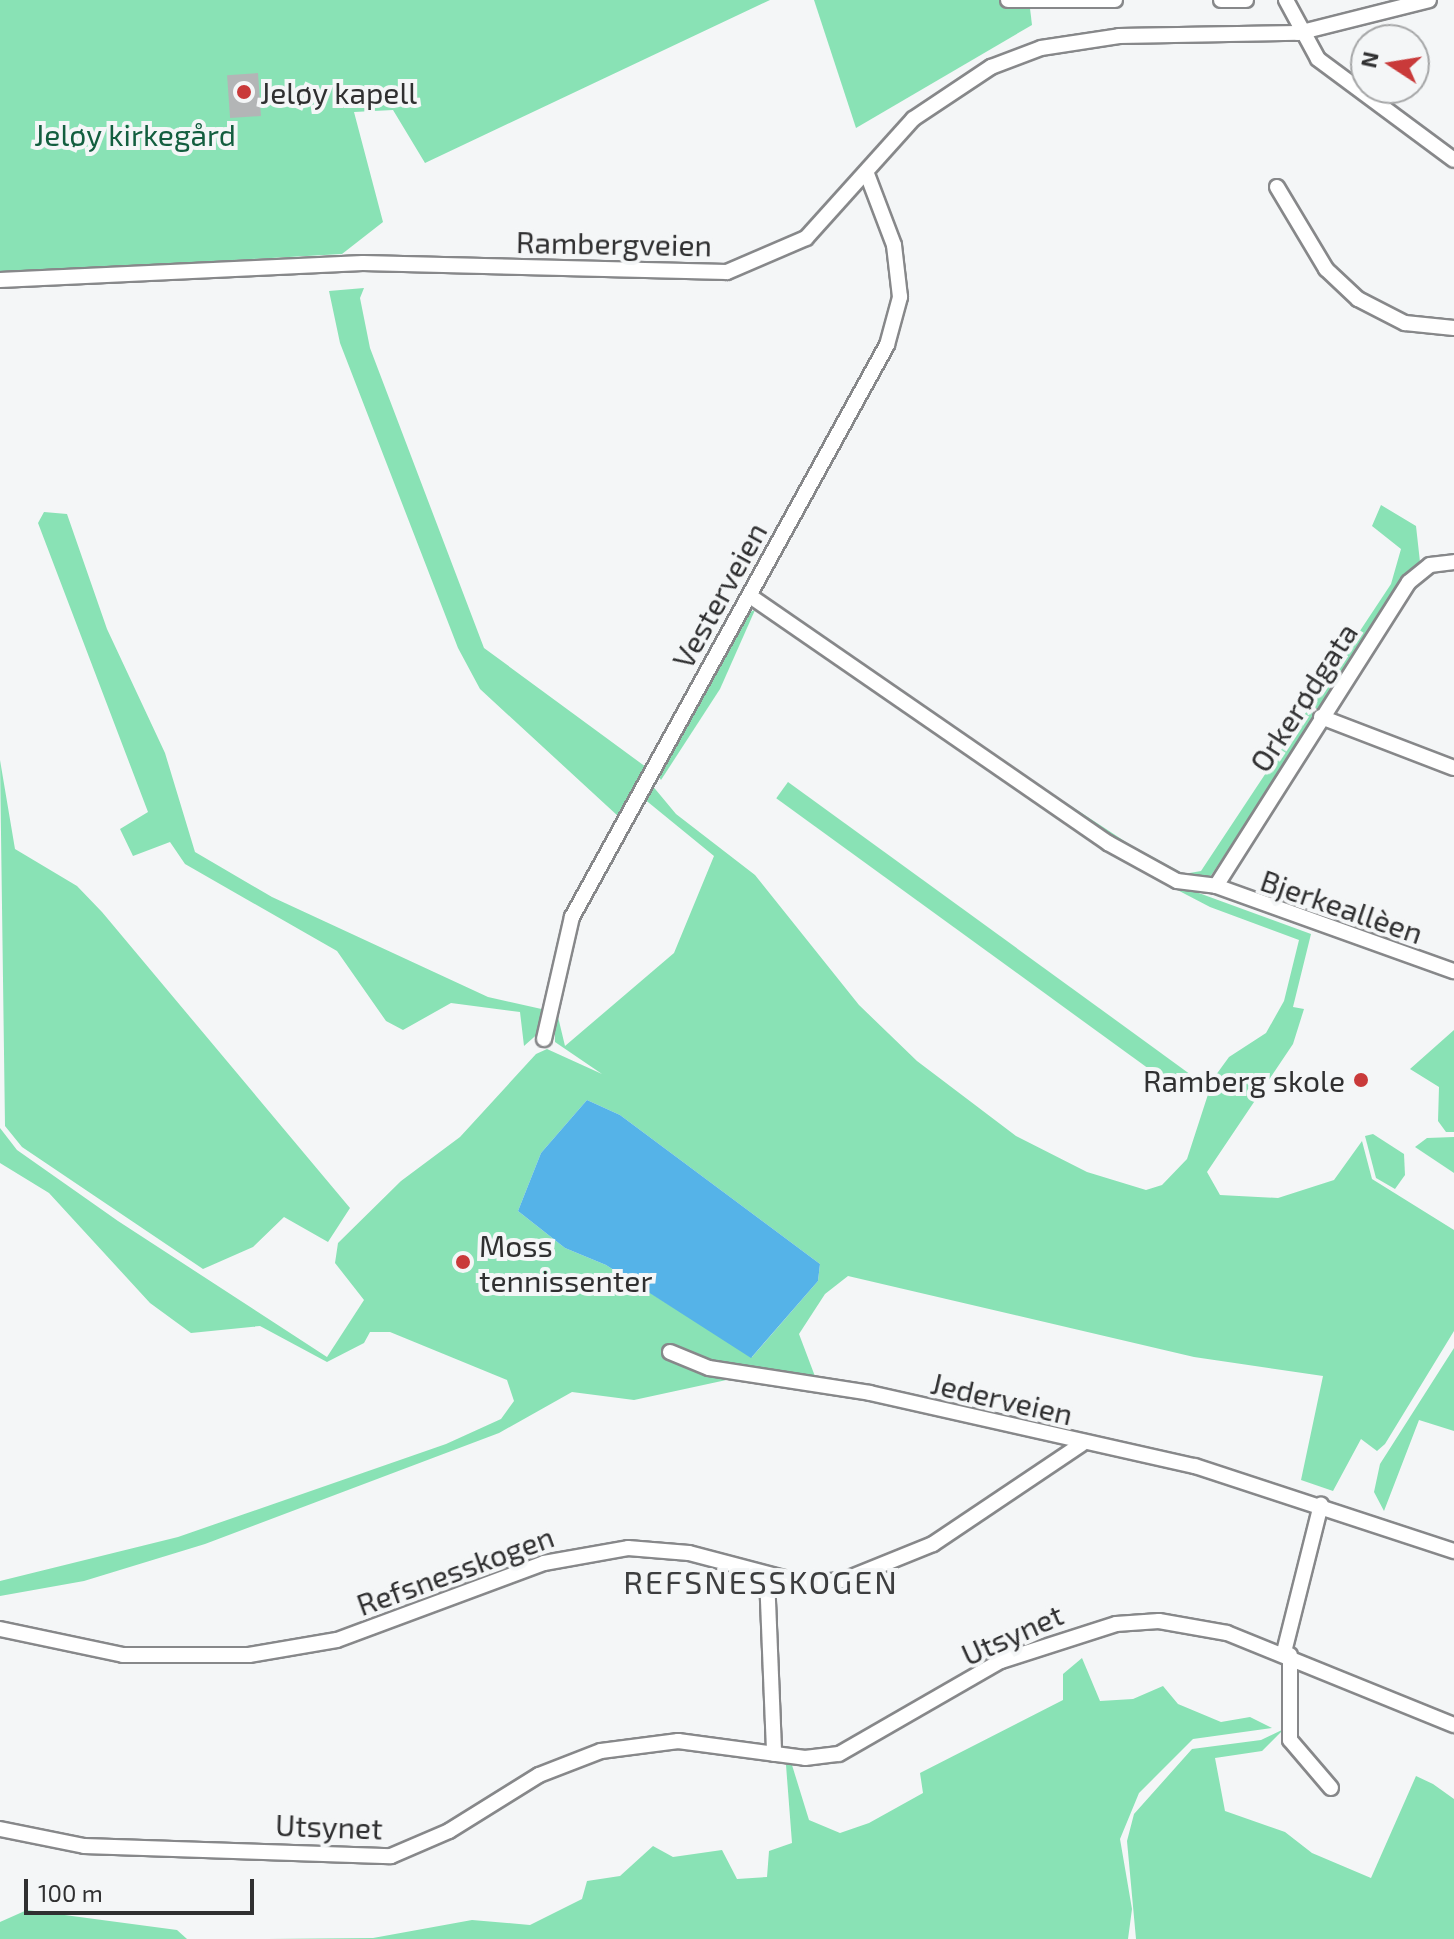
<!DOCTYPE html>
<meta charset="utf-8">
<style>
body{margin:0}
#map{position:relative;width:1454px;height:1939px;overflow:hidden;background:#f4f6f7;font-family:"Exo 2",sans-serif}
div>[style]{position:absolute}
.green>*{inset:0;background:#89e2b5;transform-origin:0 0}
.water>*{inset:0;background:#55b3e8}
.building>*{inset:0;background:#b3b5b6;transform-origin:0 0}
.roads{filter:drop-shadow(2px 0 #87888a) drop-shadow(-2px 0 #87888a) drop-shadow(0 2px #87888a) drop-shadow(0 -2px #87888a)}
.street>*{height:14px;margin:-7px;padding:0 7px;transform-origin:7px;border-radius:7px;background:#fff}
.dots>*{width:22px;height:22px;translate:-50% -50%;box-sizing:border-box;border:4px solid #f4f6f7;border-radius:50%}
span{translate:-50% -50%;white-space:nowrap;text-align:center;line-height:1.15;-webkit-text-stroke:8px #f4f6f7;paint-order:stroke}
.poi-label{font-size:30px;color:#303031}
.left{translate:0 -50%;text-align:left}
.right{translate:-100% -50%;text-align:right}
.park-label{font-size:30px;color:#135e3f}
.street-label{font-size:30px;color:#303031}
.neighbourhood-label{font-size:32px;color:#3d3e3f;letter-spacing:2px}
.north{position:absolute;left:1350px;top:24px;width:80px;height:80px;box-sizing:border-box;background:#f4f6f7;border:2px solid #a6a7a8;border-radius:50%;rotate:282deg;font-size:22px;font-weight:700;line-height:32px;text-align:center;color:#303031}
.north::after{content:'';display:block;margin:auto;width:28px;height:36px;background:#c93a3a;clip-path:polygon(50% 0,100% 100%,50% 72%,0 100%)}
.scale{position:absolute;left:24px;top:1879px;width:230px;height:36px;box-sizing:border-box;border:4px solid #303031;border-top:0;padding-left:10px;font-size:24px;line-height:28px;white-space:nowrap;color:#303031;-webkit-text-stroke:6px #f4f6f7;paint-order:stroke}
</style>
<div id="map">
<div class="green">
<i style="clip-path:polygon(0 0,770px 0,425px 163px,393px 110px,354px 112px,383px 222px,342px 254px,0 273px)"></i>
<i style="clip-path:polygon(814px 0,1029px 0,1032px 25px,856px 128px)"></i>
<i style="clip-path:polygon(364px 288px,360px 298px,370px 348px,484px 648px,650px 770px,619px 817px,480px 689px,458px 648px,340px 343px,329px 291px)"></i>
<i style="clip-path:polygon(1381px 505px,1416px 526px,1420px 562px,1208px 880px,1195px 883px,1141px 859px,938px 719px,1129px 844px,1184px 874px,1201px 871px,1391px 584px,1401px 549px,1372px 526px)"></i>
<i style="clip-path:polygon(44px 512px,67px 514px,107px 629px,165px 753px,195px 852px,272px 897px,488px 997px,546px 1010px,542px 1030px,524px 1046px,520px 1012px,451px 1003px,403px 1030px,386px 1021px,337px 951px,185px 864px,170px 842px,133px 856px,120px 829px,148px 812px,38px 523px)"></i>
<i style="clip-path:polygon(755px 610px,720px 689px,661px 780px,657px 774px,744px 614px)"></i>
<i style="clip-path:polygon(evenodd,765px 615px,969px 756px,1185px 888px,1311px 934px,1293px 1007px,1304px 1009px,1293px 1044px,1207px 1172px,1220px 1195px,1278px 1198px,1334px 1180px,1362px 1141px,1372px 1179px,1454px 1230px,1454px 1331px,1385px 1444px,1377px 1451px,1361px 1439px,1333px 1491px,1301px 1480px,1323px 1376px,1194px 1357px,848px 1276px,825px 1294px,799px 1334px,816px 1379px,732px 1370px,731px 1379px,634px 1400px,572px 1392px,499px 1433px,205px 1544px,84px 1581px,0 1596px,0 1581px,178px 1537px,446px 1444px,501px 1419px,514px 1401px,507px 1380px,390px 1332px,370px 1332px,364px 1343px,327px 1362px,260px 1326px,191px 1333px,150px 1303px,49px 1193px,0 1163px,0 1128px,17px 1150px,118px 1221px,327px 1357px,364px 1300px,335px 1263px,338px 1243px,401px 1181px,460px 1137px,536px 1054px,547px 1049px,602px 1074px,555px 1042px,554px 1000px,565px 1046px,674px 953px,714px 856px,643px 798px,651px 784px,676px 814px,755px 875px,859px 1005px,917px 1061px,1016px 1136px,1087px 1172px,1146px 1190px,1162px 1185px,1187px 1159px,1213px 1079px,1229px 1057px,1266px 1033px,1284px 1001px,1299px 940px,1210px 907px,1116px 858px,765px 615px,587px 1100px,620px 1115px,820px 1264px,818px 1281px,752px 1357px,606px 1265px,565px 1248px,518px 1211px,541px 1153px,587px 1100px)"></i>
<i style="clip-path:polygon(0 760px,15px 849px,77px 886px,102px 912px,350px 1208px,328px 1242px,284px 1217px,253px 1247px,203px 1269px,22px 1147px,5px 1126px)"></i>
<i style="left:788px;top:782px;width:500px;height:20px;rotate:36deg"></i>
<i style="clip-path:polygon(1454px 1030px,1454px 1132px,1446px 1132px,1438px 1121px,1439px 1087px,1410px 1069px)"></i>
<i style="clip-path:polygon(1373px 1134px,1404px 1154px,1405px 1175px,1395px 1189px,1376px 1178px,1365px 1136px)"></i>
<i style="clip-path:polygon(1454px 1137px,1454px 1173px,1415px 1147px,1427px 1138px)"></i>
<i style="clip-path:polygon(1454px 1348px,1454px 1431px,1419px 1420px,1384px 1511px,1374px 1492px,1380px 1464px)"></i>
<i style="clip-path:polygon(1082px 1658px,1100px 1701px,1133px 1699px,1163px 1686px,1178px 1704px,1221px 1722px,1250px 1717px,1272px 1728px,1193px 1739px,1139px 1793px,1120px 1839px,1132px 1909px,1128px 1939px,267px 1939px,373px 1938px,472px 1920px,530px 1925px,582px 1899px,587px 1881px,620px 1876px,653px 1846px,673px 1857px,722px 1850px,737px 1879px,767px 1877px,769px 1851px,792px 1843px,786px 1765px,792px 1765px,809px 1820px,840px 1833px,869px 1823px,923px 1793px,920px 1773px,1063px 1700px,1063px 1674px)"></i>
<i style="clip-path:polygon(1284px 1729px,1262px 1751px,1215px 1758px,1225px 1811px,1285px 1832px,1312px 1853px,1371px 1878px,1416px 1776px,1433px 1784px,1454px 1799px,1454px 1939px,1136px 1939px,1127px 1841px,1134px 1814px,1192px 1749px,1261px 1740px)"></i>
<i style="clip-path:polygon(27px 1910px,177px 1930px,187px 1939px,0 1939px,0 1922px)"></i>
</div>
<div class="water">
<i style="clip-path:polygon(587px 1100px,620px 1115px,820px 1264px,818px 1281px,751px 1358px,606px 1265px,565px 1248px,518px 1211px,541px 1153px)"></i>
</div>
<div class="building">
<i style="left:258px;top:73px;width:43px;height:31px;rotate:86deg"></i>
</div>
<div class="roads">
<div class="street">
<i style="left:1008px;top:0;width:107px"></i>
<i style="left:1221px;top:0;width:25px"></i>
<i style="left:1286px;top:0;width:67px;rotate:61.5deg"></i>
<i style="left:1318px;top:59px;width:169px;rotate:36.6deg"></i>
<i style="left:1277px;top:187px;width:96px;rotate:59.1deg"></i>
<i style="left:1326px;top:269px;width:44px;rotate:43.2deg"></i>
<i style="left:1358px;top:299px;width:53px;rotate:27.1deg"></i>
<i style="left:1405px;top:323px;width:49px;rotate:5.8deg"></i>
<i style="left:0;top:280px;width:363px;rotate:-2.7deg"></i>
<i style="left:363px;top:263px;width:364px;rotate:1.4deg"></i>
<i style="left:727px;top:272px;width:86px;rotate:-23.3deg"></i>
<i style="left:806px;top:238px;width:160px;rotate:-48deg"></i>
<i style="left:913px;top:119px;width:94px;rotate:-33.7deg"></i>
<i style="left:991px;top:67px;width:53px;rotate:-20.8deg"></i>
<i style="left:1041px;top:48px;width:79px;rotate:-8.7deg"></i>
<i style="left:1119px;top:36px;width:179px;rotate:-1deg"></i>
<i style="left:1298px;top:33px;width:135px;rotate:-14.1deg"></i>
<i style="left:750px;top:596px;width:435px;rotate:34.6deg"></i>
<i style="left:1108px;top:843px;width:79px;rotate:28.8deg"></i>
<i style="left:1177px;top:881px;width:39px;rotate:7deg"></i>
<i style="left:1321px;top:717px;width:142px;rotate:21deg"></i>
<i style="left:1216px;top:886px;width:360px;rotate:-57.6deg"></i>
<i style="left:1409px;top:582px;width:27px;rotate:-39deg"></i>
<i style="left:1430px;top:565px;width:24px;rotate:-7deg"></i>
<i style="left:1216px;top:886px;width:253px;rotate:19.7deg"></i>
<i style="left:544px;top:1039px;width:125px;rotate:-77.1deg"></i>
<i style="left:572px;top:917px;width:653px;rotate:-61.16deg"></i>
<i style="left:887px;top:345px;width:50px;rotate:-74.8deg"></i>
<i style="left:900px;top:297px;width:52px;rotate:-96.6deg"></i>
<i style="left:894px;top:245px;width:76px;rotate:-110.8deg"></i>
<i style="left:670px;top:1352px;width:42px;rotate:22.3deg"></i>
<i style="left:709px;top:1368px;width:163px;rotate:8.8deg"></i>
<i style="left:870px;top:1393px;width:333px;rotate:12.7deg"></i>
<i style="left:1195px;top:1466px;width:273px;rotate:18.2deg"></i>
<i style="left:767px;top:1576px;width:178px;rotate:87.7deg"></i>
<i style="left:0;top:1629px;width:126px;rotate:11.9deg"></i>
<i style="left:123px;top:1655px;width:126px"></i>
<i style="left:249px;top:1655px;width:89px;rotate:-9.7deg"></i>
<i style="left:337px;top:1640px;width:221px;rotate:-20.4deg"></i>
<i style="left:544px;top:1563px;width:85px;rotate:-10.1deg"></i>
<i style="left:628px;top:1548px;width:61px;rotate:4.7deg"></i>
<i style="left:689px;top:1553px;width:118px;rotate:14.7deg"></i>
<i style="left:803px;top:1583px;width:41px;rotate:-4.2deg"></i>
<i style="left:844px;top:1580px;width:96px;rotate:-22deg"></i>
<i style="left:933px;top:1544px;width:179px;rotate:-33.9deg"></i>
<i style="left:1284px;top:1652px;width:152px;rotate:-75.9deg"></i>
<i style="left:1290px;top:1655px;width:85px;rotate:90deg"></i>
<i style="left:1290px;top:1740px;width:63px;rotate:49.5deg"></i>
<i style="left:0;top:1829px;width:86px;rotate:11.4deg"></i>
<i style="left:84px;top:1846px;width:307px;rotate:1.9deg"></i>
<i style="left:391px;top:1856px;width:63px;rotate:-23.3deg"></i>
<i style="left:449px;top:1831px;width:106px;rotate:-31.9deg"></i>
<i style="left:539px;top:1775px;width:66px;rotate:-21.2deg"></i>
<i style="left:601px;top:1751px;width:78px;rotate:-7.4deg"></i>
<i style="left:678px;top:1741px;width:128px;rotate:7.6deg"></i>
<i style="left:805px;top:1758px;width:34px;rotate:-7deg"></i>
<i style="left:839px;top:1754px;width:187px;rotate:-29.9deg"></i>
<i style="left:1001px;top:1661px;width:121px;rotate:-17.8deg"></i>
<i style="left:1116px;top:1624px;width:43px;rotate:-4deg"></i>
<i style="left:1159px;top:1621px;width:69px;rotate:10deg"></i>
<i style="left:1227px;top:1633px;width:245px;rotate:22.1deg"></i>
</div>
</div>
<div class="dots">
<i style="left:244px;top:92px;background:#c93a3a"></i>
<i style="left:1361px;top:1080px;background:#c93a3a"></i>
<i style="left:463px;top:1262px;background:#c93a3a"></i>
</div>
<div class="poi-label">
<span class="left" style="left:260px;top:92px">Jeløy kapell</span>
<span class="right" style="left:1345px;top:1080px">Ramberg skole</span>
<span class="left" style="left:479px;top:1262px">Moss<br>tennissenter</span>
</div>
<div class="park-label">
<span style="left:135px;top:134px">Jeløy kirkegård</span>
</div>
<div class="street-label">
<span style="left:614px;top:243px;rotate:1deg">Rambergveien</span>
<span style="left:719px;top:595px;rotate:-61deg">Vesterveien</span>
<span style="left:1303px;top:697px;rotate:-57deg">Orkerødgata</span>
<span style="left:1342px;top:906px;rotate:19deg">Bjerkeallèen</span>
<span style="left:1002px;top:1398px;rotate:13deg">Jederveien</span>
<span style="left:455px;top:1570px;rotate:-20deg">Refsnesskogen</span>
<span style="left:1012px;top:1634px;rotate:-24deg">Utsynet</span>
<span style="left:329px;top:1826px;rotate:2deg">Utsynet</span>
</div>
<div class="neighbourhood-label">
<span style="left:761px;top:1581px">REFSNESSKOGEN</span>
</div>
<div class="north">N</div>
<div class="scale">100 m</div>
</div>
